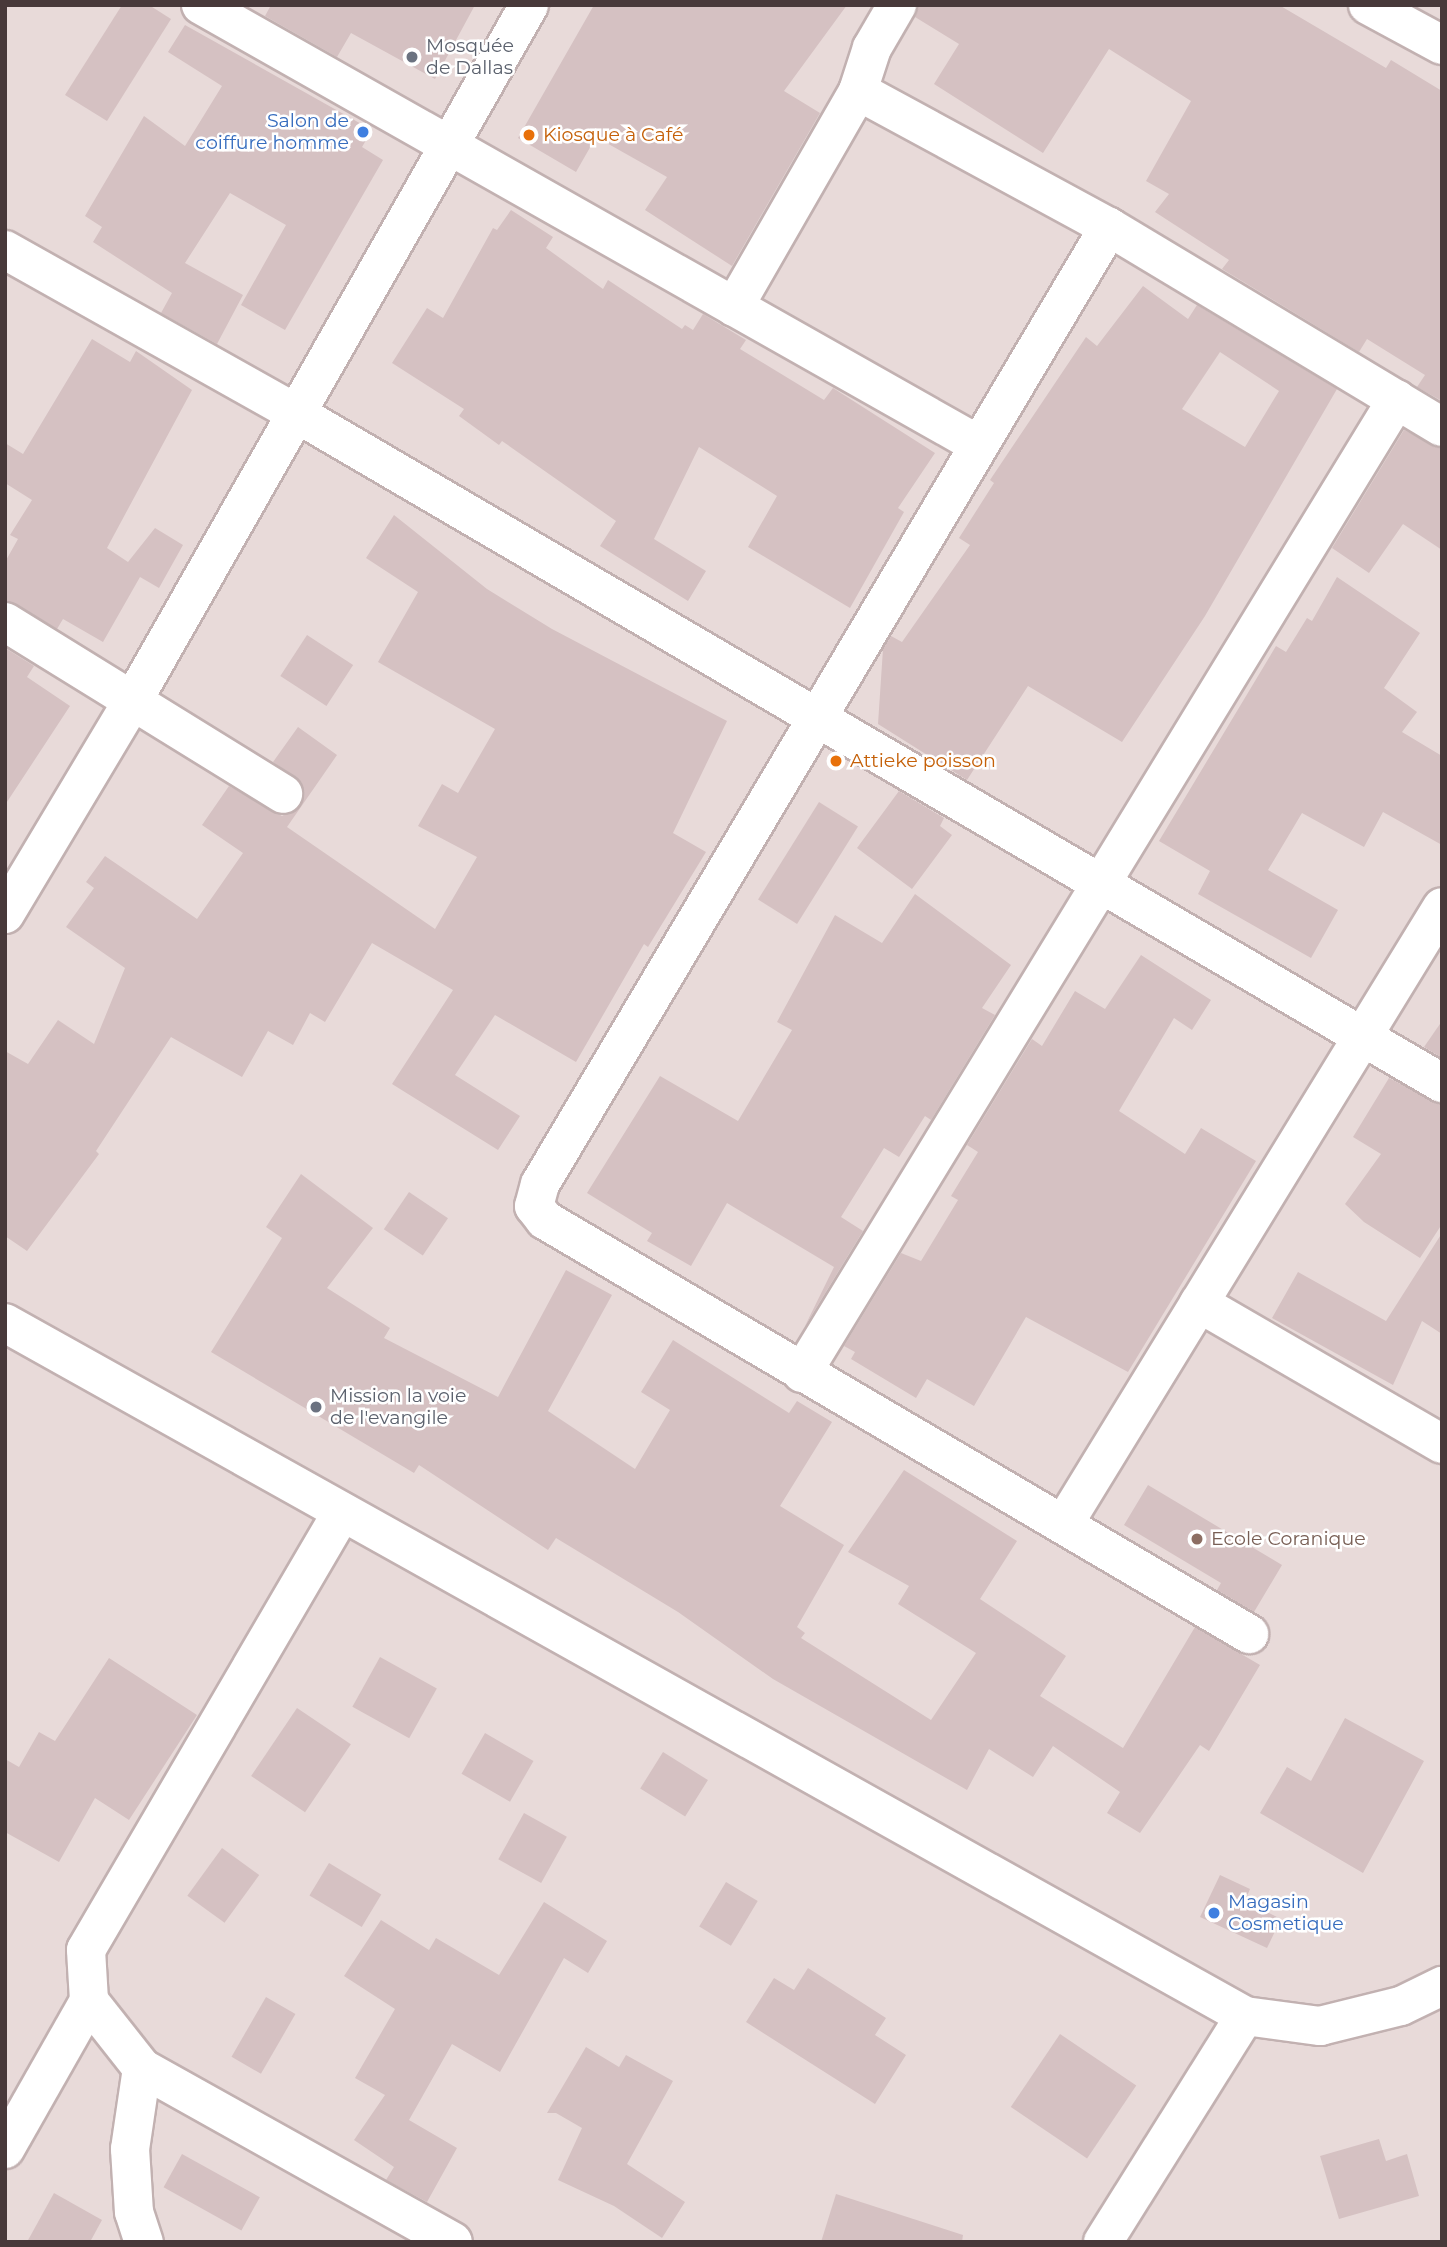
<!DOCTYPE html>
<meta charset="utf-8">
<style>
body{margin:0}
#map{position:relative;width:1447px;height:2247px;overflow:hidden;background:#f4ebeb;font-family:Montserrat,sans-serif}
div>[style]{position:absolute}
.residential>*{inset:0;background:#e8dad9;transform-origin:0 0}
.building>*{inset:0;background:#d5c1c2;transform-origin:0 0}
.roads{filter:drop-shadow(2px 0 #c2b1b1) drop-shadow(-2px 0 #c2b1b1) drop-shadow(0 2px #c2b1b1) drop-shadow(0 -2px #c2b1b1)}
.minor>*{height:38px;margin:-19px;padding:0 19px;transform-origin:19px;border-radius:19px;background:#fff}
.dots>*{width:19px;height:19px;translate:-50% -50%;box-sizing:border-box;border:4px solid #fff;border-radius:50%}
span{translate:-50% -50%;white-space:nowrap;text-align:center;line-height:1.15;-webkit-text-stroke:5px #fff;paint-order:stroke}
.worship-label{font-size:19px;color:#5b616d}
.left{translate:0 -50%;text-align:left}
.shop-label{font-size:19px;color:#366cbe}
.right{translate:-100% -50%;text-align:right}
.food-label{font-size:19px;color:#c56008}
.education-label{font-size:19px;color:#785e54}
.frame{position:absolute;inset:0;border:7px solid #48393a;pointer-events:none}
</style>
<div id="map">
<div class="residential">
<i style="left:5px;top:5px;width:1437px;height:2237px"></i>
</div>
<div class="building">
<i style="clip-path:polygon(122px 5px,149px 5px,171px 19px,107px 121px,65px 95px)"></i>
<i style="clip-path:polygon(271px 5px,475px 5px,435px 79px,351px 33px,337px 57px,265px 16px)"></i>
<i style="clip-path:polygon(594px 5px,847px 5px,784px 91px,820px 113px,732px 266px,645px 210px,667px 177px,596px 137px,576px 172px,518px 138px)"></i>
<i style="clip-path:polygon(919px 5px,1279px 5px,1386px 68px,1391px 60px,1442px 91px,1442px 401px,1417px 387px,1425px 375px,1367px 339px,1359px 352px,1222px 269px,1229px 260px,1155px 212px,1169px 194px,1146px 181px,1191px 101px,1109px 49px,1043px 153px,934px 84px,959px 44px,915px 17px)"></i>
<i style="clip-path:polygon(185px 25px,372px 130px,362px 147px,383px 160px,285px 330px,241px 305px,286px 225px,230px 193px,185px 263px,243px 295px,217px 344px,161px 313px,172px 293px,93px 242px,102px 227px,85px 216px,144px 116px,185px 146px,222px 86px,168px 52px)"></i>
<i style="clip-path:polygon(511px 210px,553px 237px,546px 248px,603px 289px,608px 280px,682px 329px,685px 325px,693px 330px,703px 314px,746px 340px,740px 349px,824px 400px,833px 388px,935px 453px,898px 508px,904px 512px,850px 608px,748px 547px,777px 496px,699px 447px,654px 539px,706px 571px,688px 601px,600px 546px,616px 521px,502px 441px,499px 445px,459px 416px,464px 409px,392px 363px,427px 308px,443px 318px,493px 228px,497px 230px)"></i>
<i style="clip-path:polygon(evenodd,1143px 286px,1188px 319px,1197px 305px,1337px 389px,1205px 616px,1122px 742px,1028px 686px,967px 780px,878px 724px,883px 649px,891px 636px,902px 642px,970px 545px,959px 538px,994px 483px,990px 480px,1086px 337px,1097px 346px,1143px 286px,1220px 352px,1279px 391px,1245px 447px,1182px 409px,1220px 352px)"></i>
<i style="clip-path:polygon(92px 339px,130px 362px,136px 351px,192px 390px,107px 548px,128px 562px,155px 528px,183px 545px,159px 588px,140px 577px,103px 642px,63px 619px,57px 629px,5px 600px,5px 562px,18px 539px,10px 535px,32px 500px,5px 483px,5px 443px,23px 454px)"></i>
<i style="clip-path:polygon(1404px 430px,1442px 449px,1442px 550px,1403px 524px,1369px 573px,1332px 548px)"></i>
<i style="clip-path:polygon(394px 515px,487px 589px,552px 629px,727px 721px,673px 833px,706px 852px,648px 947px,644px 944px,576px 1062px,495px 1015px,455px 1075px,520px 1116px,498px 1150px,392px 1084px,453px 990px,372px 943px,325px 1022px,310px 1013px,293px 1045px,268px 1031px,242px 1077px,171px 1037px,96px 1151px,99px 1154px,27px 1251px,5px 1236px,5px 1051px,28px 1064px,58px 1020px,94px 1044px,125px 968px,66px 927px,94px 888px,86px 882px,105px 856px,197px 919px,243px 853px,202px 825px,229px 786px,282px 816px,302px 805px,302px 783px,273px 762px,298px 727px,337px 755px,287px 827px,435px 929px,477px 857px,418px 826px,442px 784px,458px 793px,495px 729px,378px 662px,418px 592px,366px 558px)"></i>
<i style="clip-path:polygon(1337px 577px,1420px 633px,1384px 688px,1417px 712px,1402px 732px,1442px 756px,1442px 845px,1383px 812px,1364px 847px,1302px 813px,1268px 870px,1338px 910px,1311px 958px,1198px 894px,1210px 871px,1159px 841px,1276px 646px,1286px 652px,1307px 618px,1312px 621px)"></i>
<i style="left:307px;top:635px;width:55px;height:49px;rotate:33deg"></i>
<i style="clip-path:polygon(5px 648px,34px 666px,27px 677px,70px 706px,5px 805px)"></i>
<i style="clip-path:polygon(899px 791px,944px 818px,940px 826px,952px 835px,912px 889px,857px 848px)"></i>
<i style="left:819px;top:802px;width:46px;height:115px;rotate:32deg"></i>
<i style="clip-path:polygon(915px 894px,1011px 965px,982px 1008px,995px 1015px,931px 1120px,925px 1116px,899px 1157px,884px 1148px,841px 1217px,863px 1231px,805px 1326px,834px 1267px,727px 1203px,691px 1266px,647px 1241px,652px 1233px,587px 1193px,660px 1076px,738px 1121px,792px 1030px,777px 1022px,835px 915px,882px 943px)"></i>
<i style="clip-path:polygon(1141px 955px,1211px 1000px,1192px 1030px,1174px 1018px,1119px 1111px,1185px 1154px,1201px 1128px,1256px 1161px,1128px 1372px,1026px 1317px,974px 1406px,927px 1379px,916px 1398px,851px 1359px,855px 1352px,844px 1346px,901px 1253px,921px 1261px,958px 1200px,951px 1196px,978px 1152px,967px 1145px,1032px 1039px,1042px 1046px,1075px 991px,1105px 1009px)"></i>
<i style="clip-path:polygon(1442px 1021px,1442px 1058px,1424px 1047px)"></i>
<i style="clip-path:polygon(1389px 1078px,1442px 1105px,1442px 1224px,1420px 1258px,1364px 1222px,1345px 1204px,1381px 1154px,1353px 1137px)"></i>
<i style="clip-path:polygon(301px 1174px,373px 1228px,327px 1288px,390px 1328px,384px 1338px,498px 1397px,566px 1270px,612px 1295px,548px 1411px,635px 1469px,670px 1410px,641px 1392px,673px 1340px,789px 1413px,797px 1401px,832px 1422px,780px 1506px,844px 1545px,797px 1627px,805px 1633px,801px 1638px,931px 1720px,976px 1653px,898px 1604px,909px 1586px,848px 1552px,904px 1470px,1017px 1541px,980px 1599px,1066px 1656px,1040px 1696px,1123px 1748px,1195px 1627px,1260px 1665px,1209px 1751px,1200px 1745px,1140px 1833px,1107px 1813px,1120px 1792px,1053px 1746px,1033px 1777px,989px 1749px,967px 1790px,773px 1679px,678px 1612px,556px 1538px,548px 1550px,419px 1465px,414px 1473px,211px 1352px,282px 1238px,266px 1227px)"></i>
<i style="left:409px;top:1192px;width:47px;height:45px;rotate:34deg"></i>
<i style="clip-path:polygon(1442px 1233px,1442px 1334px,1422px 1321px,1393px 1385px,1272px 1318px,1298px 1272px,1386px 1321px)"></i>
<i style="clip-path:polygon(1148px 1485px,1282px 1565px,1254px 1612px,1217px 1590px,1221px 1583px,1124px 1525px)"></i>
<i style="left:380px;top:1657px;width:65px;height:57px;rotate:29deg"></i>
<i style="clip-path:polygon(109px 1658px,197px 1715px,129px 1820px,95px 1798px,59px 1862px,5px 1832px,5px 1759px,19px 1767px,39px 1732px,55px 1741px)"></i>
<i style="left:297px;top:1708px;width:65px;height:82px;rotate:34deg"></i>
<i style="clip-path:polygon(1345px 1718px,1424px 1761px,1363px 1873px,1260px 1813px,1287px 1767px,1311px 1781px)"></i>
<i style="left:485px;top:1733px;width:56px;height:47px;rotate:30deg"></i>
<i style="left:663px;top:1752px;width:53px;height:43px;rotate:32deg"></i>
<i style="left:524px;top:1813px;width:49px;height:53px;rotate:29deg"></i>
<i style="left:222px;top:1848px;width:46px;height:59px;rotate:36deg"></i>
<i style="left:329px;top:1863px;width:61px;height:38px;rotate:31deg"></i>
<i style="clip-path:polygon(1220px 1875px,1250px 1889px,1245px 1901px,1281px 1919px,1267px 1948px,1200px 1917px)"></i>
<i style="left:726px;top:1882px;width:37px;height:52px;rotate:31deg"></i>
<i style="clip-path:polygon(544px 1902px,607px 1941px,588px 1973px,564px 1958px,500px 2072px,452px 2044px,409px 2120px,457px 2148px,427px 2202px,386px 2180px,394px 2167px,354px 2140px,385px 2095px,355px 2078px,395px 2009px,344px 1976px,381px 1920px,429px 1950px,436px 1938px,499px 1975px)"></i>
<i style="clip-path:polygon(808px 1968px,886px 2018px,875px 2035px,906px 2055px,875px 2104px,746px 2022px,774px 1978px,794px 1990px)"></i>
<i style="left:266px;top:1997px;width:34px;height:69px;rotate:30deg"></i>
<i style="left:1060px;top:2034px;width:92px;height:88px;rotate:34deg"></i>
<i style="clip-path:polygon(586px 2047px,619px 2067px,626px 2055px,673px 2081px,627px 2164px,685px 2202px,662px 2238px,614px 2206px,558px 2180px,582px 2128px,556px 2113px,547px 2113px)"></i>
<i style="clip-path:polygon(1379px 2139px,1386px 2161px,1407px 2154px,1419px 2196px,1339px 2219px,1320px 2156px)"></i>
<i style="left:182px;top:2154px;width:89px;height:38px;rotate:29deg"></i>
<i style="clip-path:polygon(54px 2193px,102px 2220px,90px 2242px,27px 2242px)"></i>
<i style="clip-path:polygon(836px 2194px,963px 2235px,962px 2242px,821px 2242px)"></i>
</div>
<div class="roads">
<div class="minor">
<i style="left:201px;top:5px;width:894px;rotate:29.49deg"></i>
<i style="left:1368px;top:5px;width:84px;rotate:28.4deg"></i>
<i style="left:858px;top:91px;width:285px;rotate:28.5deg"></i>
<i style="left:1109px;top:227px;width:388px;rotate:31deg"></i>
<i style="left:1109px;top:227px;width:1113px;rotate:120.73deg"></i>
<i style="left:540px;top:1184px;width:23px;rotate:105deg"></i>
<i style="left:534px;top:1206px;width:18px;rotate:52deg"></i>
<i style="left:545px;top:1220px;width:817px;rotate:30.46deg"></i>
<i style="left:5px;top:250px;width:331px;rotate:29.3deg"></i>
<i style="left:294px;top:412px;width:1330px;rotate:30.31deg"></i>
<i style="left:734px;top:307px;width:249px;rotate:-60.1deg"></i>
<i style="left:858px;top:91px;width:45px;rotate:-72deg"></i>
<i style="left:872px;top:48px;width:50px;rotate:-59.8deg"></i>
<i style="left:5px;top:622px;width:327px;rotate:31.7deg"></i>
<i style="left:5px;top:914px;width:247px;rotate:-59.1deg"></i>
<i style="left:132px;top:702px;width:802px;rotate:-60.33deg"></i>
<i style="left:1199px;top:1303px;width:281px;rotate:30.1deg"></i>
<i style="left:5px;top:1323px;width:1421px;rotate:29.2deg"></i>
<i style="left:1245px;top:2016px;width:76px;rotate:7.6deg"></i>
<i style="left:1320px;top:2026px;width:83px;rotate:-13.9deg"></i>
<i style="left:1401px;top:2006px;width:46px;rotate:-26deg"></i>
<i style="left:802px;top:1373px;width:1141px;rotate:-58.58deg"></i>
<i style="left:342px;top:1512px;width:507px;rotate:120.31deg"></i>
<i style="left:86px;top:1950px;width:51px;rotate:86.6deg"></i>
<i style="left:89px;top:2001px;width:85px;rotate:51.7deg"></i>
<i style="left:142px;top:2068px;width:356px;rotate:29.2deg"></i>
<i style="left:1065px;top:1522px;width:721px;rotate:-58.49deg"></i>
<i style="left:142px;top:2068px;width:82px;rotate:98.4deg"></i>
<i style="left:130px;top:2149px;width:63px;rotate:86.4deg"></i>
<i style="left:134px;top:2212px;width:32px;rotate:72deg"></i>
<i style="left:5px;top:2149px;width:170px;rotate:-60.4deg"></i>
<i style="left:1103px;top:2242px;width:267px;rotate:-57.9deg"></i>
</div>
</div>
<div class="dots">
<i style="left:412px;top:57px;background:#6b7280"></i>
<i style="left:363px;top:132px;background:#3f7fe0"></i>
<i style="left:529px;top:135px;background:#e8710a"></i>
<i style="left:836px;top:761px;background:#e8710a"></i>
<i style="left:316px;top:1407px;background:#6b7280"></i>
<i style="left:1197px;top:1539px;background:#8d6e63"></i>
<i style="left:1214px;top:1913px;background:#3f7fe0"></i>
</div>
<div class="worship-label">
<span class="left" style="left:426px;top:57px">Mosquée<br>de Dallas</span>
<span class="left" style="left:330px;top:1407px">Mission la voie<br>de l'evangile</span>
</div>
<div class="shop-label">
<span class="right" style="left:349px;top:132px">Salon de<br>coiffure homme</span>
<span class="left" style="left:1228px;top:1913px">Magasin<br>Cosmetique</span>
</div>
<div class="food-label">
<span class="left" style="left:543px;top:135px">Kiosque à Café</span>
<span class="left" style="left:850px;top:761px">Attieke poisson</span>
</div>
<div class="education-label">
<span class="left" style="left:1211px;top:1539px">Ecole Coranique</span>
</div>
<div class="frame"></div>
</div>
